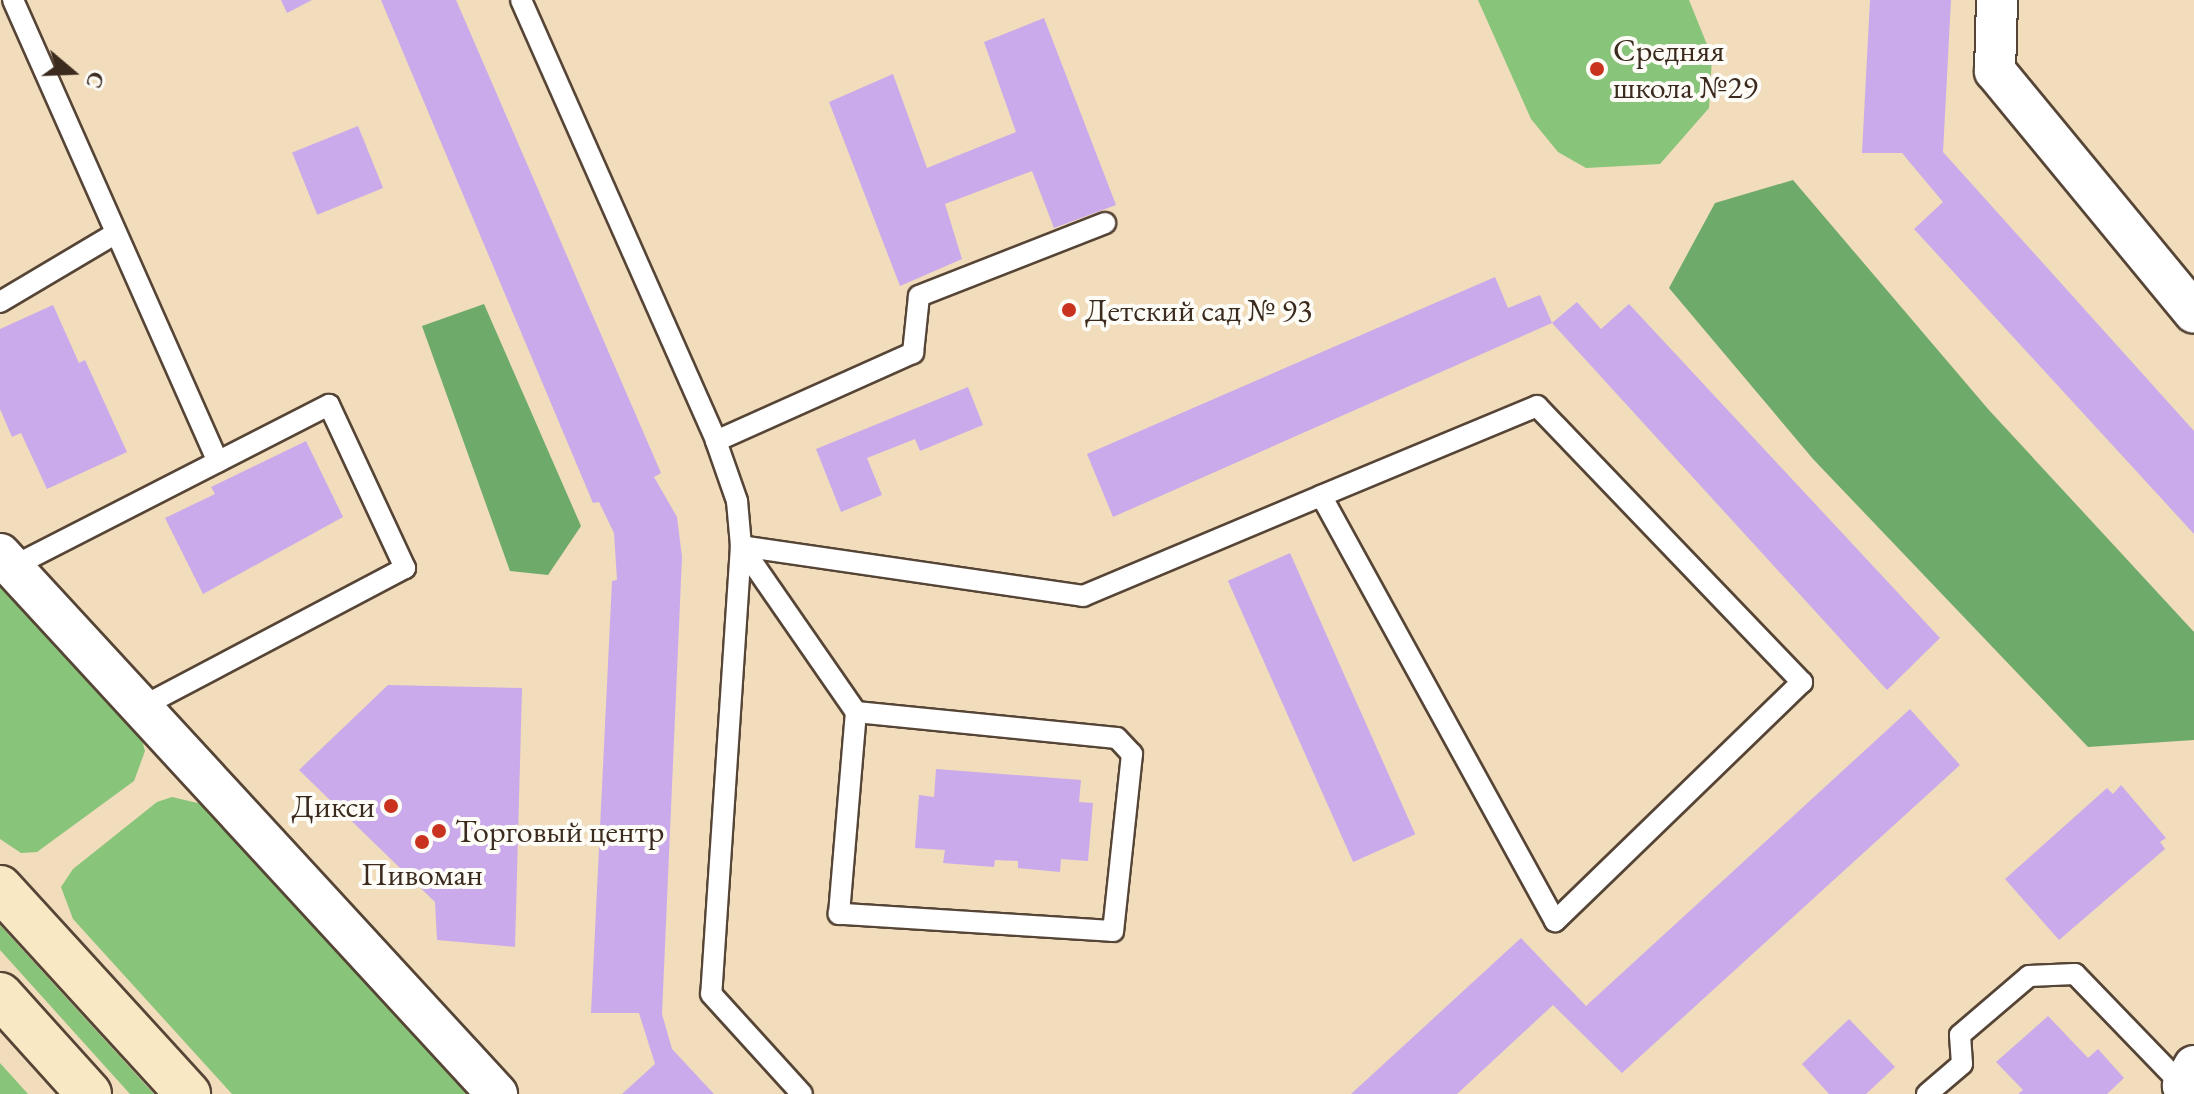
<!DOCTYPE html>
<meta charset="utf-8">
<style>
body{margin:0}
#map{position:relative;width:2194px;height:1094px;overflow:hidden;background:#f1dcbc;font-family:"EB Garamond",serif}
div>[style]{position:absolute}
.green>*{inset:0;background:#88c47a}
.forest>*{inset:0;background:#6eaa6a}
.building>*{inset:0;background:#caaaeb;transform-origin:0 0}
.roads{filter:drop-shadow(2px 0 #564536) drop-shadow(-2px 0 #564536) drop-shadow(0 2px #564536) drop-shadow(0 -2px #564536)}
.service>*{height:20px;margin:-10px;padding:0 10px;transform-origin:10px;border-radius:10px;background:#fff}
.minor>*{height:40px;margin:-20px;padding:0 20px;transform-origin:20px;border-radius:20px;background:#fff}
.secondary>*{height:44px;margin:-22px;padding:0 22px;transform-origin:22px;border-radius:22px;background:#f8e8c3}
.dots>*{width:22px;height:22px;translate:-50% -50%;box-sizing:border-box;border:4px solid #fdfcf7;border-radius:50%}
span{translate:-50% -50%;white-space:nowrap;text-align:center;line-height:1.15;-webkit-text-stroke:8px #fdfcf7;paint-order:stroke}
.poi-label{font-size:32px;color:#3b2a1e}
.left{translate:0 -50%;text-align:left}
.right{translate:-100% -50%;text-align:right}
.north{position:absolute;left:32px;top:32px;width:80px;height:80px;-webkit-text-stroke:6px #fdfcf7;paint-order:stroke;rotate:109deg;font-size:22px;font-weight:700;line-height:32px;text-align:center;color:#3b2a1e}
.north::after{content:'';display:block;margin:auto;width:28px;height:36px;background:#3b2a1e;clip-path:polygon(50% 0,100% 100%,50% 72%,0 100%)}
</style>
<div id="map">
<div class="green">
<i style="clip-path:polygon(1478px 0,1689px 0,1712px 57px,1709px 108px,1660px 164px,1586px 168px,1558px 152px,1531px 119px)"></i>
<i style="clip-path:polygon(0 579px,140px 733px,145px 751px,134px 781px,37px 852px,21px 853px,0 839px)"></i>
<i style="clip-path:polygon(172px 797px,206px 805px,469px 1094px,232px 1094px,73px 919px,61px 887px,73px 869px,157px 802px)"></i>
<i style="clip-path:polygon(0 925px,154px 1094px,130px 1094px,0 950px)"></i>
<i style="clip-path:polygon(0 1063px,28px 1094px,0 1094px)"></i>
</div>
<div class="forest">
<i style="clip-path:polygon(1793px 180px,1988px 409px,2194px 632px,2194px 740px,2088px 747px,1813px 459px,1669px 288px,1715px 203px)"></i>
<i style="clip-path:polygon(484px 304px,581px 526px,548px 575px,510px 571px,422px 326px)"></i>
</div>
<div class="building">
<i style="clip-path:polygon(281px 0,312px 0,287px 13px)"></i>
<i style="clip-path:polygon(381px 0,456px 0,661px 473px,654px 477px,677px 517px,682px 557px,662px 1014px,672px 1049px,714px 1094px,622px 1094px,655px 1064px,639px 1013px,591px 1013px,612px 581px,617px 580px,614px 533px,599px 502px,593px 503px)"></i>
<i style="clip-path:polygon(1870px 0,1951px 0,1943px 152px,2194px 431px,2194px 534px,1914px 229px,1943px 202px,1902px 153px,1862px 153px)"></i>
<i style="clip-path:polygon(1044px 18px,1116px 205px,1054px 228px,1032px 171px,945px 204px,962px 259px,900px 286px,829px 102px,893px 74px,927px 168px,1016px 132px,984px 42px)"></i>
<i style="left:358px;top:126px;width:67px;height:71px;rotate:68deg"></i>
<i style="clip-path:polygon(1495px 277px,1508px 308px,1540px 295px,1552px 323px,1113px 517px,1087px 454px)"></i>
<i style="clip-path:polygon(1577px 302px,1601px 329px,1629px 304px,1940px 638px,1887px 690px,1552px 323px)"></i>
<i style="clip-path:polygon(53px 305px,79px 363px,85px 360px,127px 452px,47px 489px,21px 433px,12px 437px,0 409px,0 329px)"></i>
<i style="clip-path:polygon(968px 387px,983px 425px,920px 451px,915px 439px,867px 458px,882px 495px,841px 512px,816px 449px)"></i>
<i style="clip-path:polygon(306px 441px,343px 517px,203px 594px,165px 518px,215px 494px,211px 487px)"></i>
<i style="left:1290px;top:553px;width:308px;height:68px;rotate:66deg"></i>
<i style="clip-path:polygon(388px 685px,522px 688px,515px 947px,437px 940px,435px 902px,299px 770px)"></i>
<i style="clip-path:polygon(1910px 709px,1960px 765px,1622px 1073px,1553px 1005px,1457px 1094px,1351px 1094px,1521px 938px,1586px 1006px)"></i>
<i style="clip-path:polygon(936px 769px,1081px 780px,1079px 802px,1093px 803px,1088px 861px,1061px 859px,1060px 872px,1018px 868px,1018px 861px,995px 860px,994px 867px,943px 863px,945px 850px,915px 848px,919px 795px,934px 797px)"></i>
<i style="clip-path:polygon(2121px 785px,2166px 838px,2160px 842px,2165px 849px,2059px 940px,2005px 879px,2107px 788px,2113px 794px)"></i>
<i style="clip-path:polygon(2048px 1016px,2088px 1058px,2098px 1049px,2124px 1078px,2107px 1094px,2018px 1094px,2023px 1090px,1996px 1062px)"></i>
<i style="clip-path:polygon(1849px 1019px,1895px 1067px,1866px 1094px,1829px 1094px,1802px 1064px)"></i>
</div>
<div class="roads">
<div class="service">
<i style="left:13px;top:0;width:505px;rotate:66.07deg"></i>
<i style="left:521px;top:0;width:482px;rotate:66.1deg"></i>
<i style="left:716px;top:441px;width:64px;rotate:70.7deg"></i>
<i style="left:737px;top:501px;width:45px;rotate:84.9deg"></i>
<i style="left:741px;top:546px;width:449px;rotate:93.8deg"></i>
<i style="left:711px;top:994px;width:135px;rotate:47.7deg"></i>
<i style="left:0;top:302px;width:135px;rotate:-30.7deg"></i>
<i style="left:716px;top:441px;width:216px;rotate:-24.1deg"></i>
<i style="left:913px;top:353px;width:57px;rotate:-84deg"></i>
<i style="left:919px;top:296px;width:200px;rotate:-21.4deg"></i>
<i style="left:741px;top:546px;width:346px;rotate:8.3deg"></i>
<i style="left:1083px;top:596px;width:258px;rotate:-22.8deg"></i>
<i style="left:1321px;top:496px;width:234px;rotate:-22.6deg"></i>
<i style="left:1537px;top:406px;width:383px;rotate:46.2deg"></i>
<i style="left:1802px;top:682px;width:344px;rotate:135.9deg"></i>
<i style="left:1555px;top:921px;width:485px;rotate:-118.8deg"></i>
<i style="left:741px;top:546px;width:202px;rotate:55.3deg"></i>
<i style="left:12px;top:567px;width:356px;rotate:-27.1deg"></i>
<i style="left:329px;top:405px;width:180px;rotate:65deg"></i>
<i style="left:405px;top:568px;width:298px;rotate:152.2deg"></i>
<i style="left:856px;top:712px;width:262px;rotate:5.7deg"></i>
<i style="left:1117px;top:738px;width:22px;rotate:47deg"></i>
<i style="left:1132px;top:754px;width:178px;rotate:96.1deg"></i>
<i style="left:1113px;top:931px;width:275px;rotate:-176.4deg"></i>
<i style="left:839px;top:914px;width:203px;rotate:-85.2deg"></i>
<i style="left:1927px;top:1094px;width:46px;rotate:-40.6deg"></i>
<i style="left:1962px;top:1064px;width:29px;rotate:-94deg"></i>
<i style="left:1960px;top:1035px;width:91px;rotate:-40.5deg"></i>
<i style="left:2029px;top:976px;width:46px;rotate:-2.5deg"></i>
<i style="left:2075px;top:974px;width:156px;rotate:46deg"></i>
</div>
<div class="minor">
<i style="left:1997px;top:0;width:71px;rotate:91.6deg"></i>
<i style="left:1995px;top:71px;width:313px;rotate:50.5deg"></i>
<i style="left:0;top:554px;width:734px;rotate:47.37deg"></i>
<i style="left:2190px;top:1094px;width:11px;rotate:-131deg"></i>
<i style="left:2183px;top:1086px;width:23px;rotate:-61deg"></i>
</div>
<div class="secondary">
<i style="left:0;top:888px;width:279px;rotate:47.6deg"></i>
<i style="left:0;top:995px;width:133px;rotate:48deg"></i>
</div>
</div>
<div class="dots">
<i style="left:1597px;top:69px;background:#c8321e"></i>
<i style="left:1069px;top:310px;background:#c8321e"></i>
<i style="left:391px;top:806px;background:#c8321e"></i>
<i style="left:439px;top:831px;background:#c8321e"></i>
<i style="left:422px;top:842px;background:#c8321e"></i>
</div>
<div class="poi-label">
<span class="left" style="left:1613px;top:69px">Средняя<br>школа №29</span>
<span class="left" style="left:1085px;top:310px">Детский сад № 93</span>
<span class="right" style="left:375px;top:806px">Дикси</span>
<span class="left" style="left:455px;top:831px">Торговый центр</span>
<span style="left:422px;top:874px">Пивоман</span>
</div>
<div class="north">С</div>
</div>
